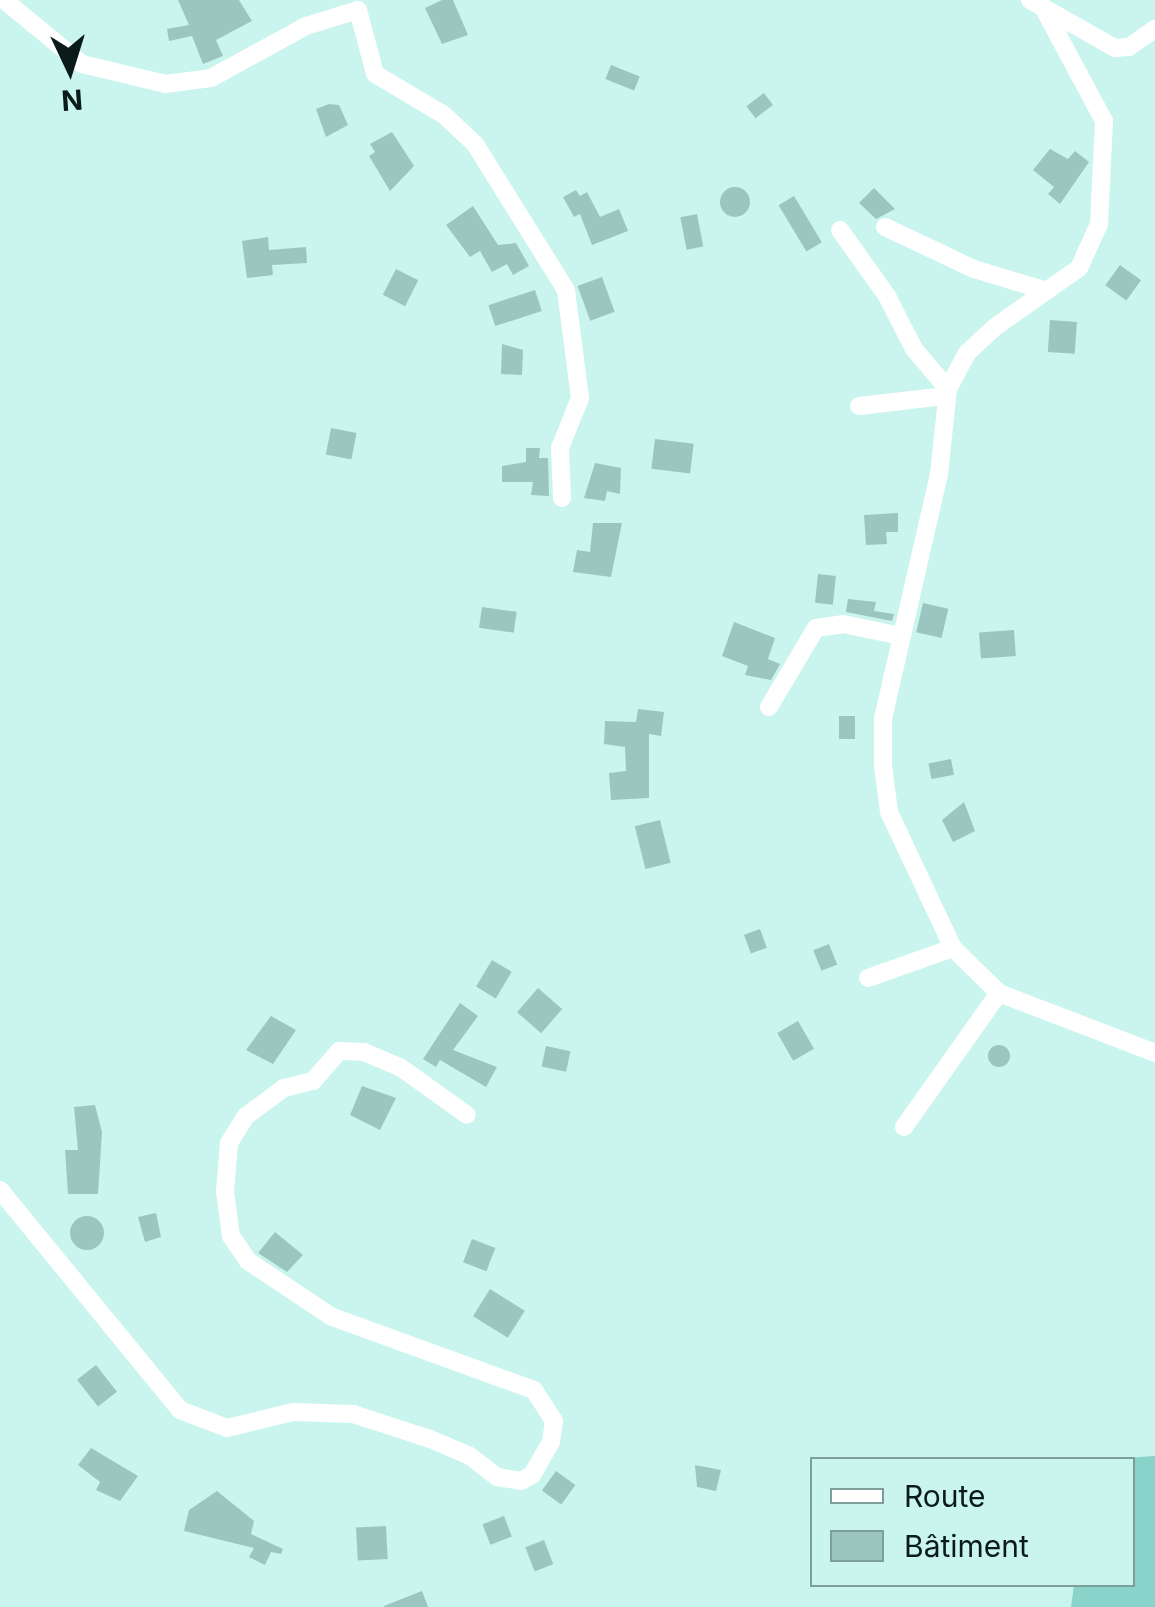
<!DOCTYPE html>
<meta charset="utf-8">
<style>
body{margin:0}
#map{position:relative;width:1155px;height:1607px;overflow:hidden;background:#c9f5ee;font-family:Inter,sans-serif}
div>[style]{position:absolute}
.green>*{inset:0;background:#8ad3ca}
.building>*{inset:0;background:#9bc6bf;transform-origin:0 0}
.round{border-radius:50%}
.minor>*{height:18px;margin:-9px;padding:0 9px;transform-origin:9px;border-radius:9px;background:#fff}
span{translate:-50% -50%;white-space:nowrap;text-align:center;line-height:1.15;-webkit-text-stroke:9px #c9f5ee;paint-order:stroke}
.legend{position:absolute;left:810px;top:1457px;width:325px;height:130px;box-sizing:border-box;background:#c9f5ee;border:2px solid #7d9e99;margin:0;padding:12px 18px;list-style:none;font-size:30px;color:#0a1b19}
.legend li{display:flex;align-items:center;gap:20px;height:50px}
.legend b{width:50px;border:2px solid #7d9e99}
.north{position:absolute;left:20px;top:20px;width:100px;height:100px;-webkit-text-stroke:8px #c9f5ee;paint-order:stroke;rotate:176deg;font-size:28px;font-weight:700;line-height:40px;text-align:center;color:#0a1b19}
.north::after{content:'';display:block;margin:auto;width:35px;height:45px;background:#0a1b19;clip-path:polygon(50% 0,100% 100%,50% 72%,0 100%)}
</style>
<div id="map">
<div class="green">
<i style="clip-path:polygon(1155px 1456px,1155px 1607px,1071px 1607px,1074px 1585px,1132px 1584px,1132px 1460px,1110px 1459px)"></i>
</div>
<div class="building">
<i style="clip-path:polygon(178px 0,239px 0,252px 21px,216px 40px,223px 56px,203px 64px,192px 36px,169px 41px,167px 29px,189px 25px)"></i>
<i style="clip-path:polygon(442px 0,453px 0,468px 35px,442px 44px,425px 8px)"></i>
<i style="left:611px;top:65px;width:31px;height:15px;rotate:22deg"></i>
<i style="left:764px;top:93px;width:15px;height:22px;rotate:53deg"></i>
<i style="clip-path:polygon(329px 104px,339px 105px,348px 125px,326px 137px,316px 109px)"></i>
<i style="clip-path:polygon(392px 132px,414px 166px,390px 191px,369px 156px,375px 152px,370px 144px)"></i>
<i style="clip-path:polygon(1050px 149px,1068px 159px,1075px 151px,1089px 162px,1060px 204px,1048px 194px,1054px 187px,1033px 170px)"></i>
<i class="round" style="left:720px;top:187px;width:30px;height:30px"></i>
<i style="clip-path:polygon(874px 188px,895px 209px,876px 219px,859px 203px)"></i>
<i style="clip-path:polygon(576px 190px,580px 196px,587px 192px,600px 217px,619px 209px,628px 231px,592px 245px,580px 214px,574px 217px,563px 197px)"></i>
<i style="left:794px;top:196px;width:54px;height:18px;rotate:59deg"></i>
<i style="clip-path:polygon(473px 206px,498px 245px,516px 243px,529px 266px,513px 275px,507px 264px,492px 272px,480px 251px,470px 257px,446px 225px)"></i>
<i style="left:697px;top:214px;width:33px;height:17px;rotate:79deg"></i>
<i style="clip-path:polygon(268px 237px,269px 250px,306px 247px,307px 263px,272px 265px,273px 275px,247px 278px,242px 241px)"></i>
<i style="left:1120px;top:265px;width:26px;height:25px;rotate:36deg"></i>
<i style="left:396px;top:269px;width:25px;height:29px;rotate:27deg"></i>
<i style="left:602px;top:277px;width:37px;height:26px;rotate:70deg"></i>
<i style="left:535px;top:290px;width:22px;height:49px;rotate:72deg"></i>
<i style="left:1050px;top:320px;width:27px;height:32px;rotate:4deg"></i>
<i style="clip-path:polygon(502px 344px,523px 350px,522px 375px,501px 374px)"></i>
<i style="left:331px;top:428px;width:26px;height:27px;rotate:11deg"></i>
<i style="left:655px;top:439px;width:39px;height:30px;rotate:7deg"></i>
<i style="clip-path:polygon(526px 448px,540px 448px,539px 458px,548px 458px,549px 496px,531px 495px,533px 482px,502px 482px,502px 466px,526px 462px)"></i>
<i style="clip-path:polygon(595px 463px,621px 468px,620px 494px,607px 491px,605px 501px,584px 498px)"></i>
<i style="clip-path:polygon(898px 513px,898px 532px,886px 532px,887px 544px,866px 545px,864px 515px)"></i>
<i style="clip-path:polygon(593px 523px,622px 523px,611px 577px,573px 572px,577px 550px,590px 552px)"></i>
<i style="left:818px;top:574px;width:18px;height:29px;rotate:6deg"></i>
<i style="clip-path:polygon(848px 599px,876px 602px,874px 611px,894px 614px,892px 621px,846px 612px)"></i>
<i style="left:923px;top:603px;width:26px;height:30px;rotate:13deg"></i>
<i style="left:482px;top:607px;width:35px;height:21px;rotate:8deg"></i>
<i style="clip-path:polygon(734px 622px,775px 638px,768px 659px,780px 664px,771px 680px,745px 675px,748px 666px,722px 656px)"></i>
<i style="left:1014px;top:630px;width:26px;height:35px;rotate:86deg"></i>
<i style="clip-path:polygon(638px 709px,664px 712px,661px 736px,649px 734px,649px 798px,611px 800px,609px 773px,626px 771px,625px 747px,604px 744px,605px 721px,636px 722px)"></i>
<i style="left:839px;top:716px;width:16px;height:23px"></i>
<i style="left:951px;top:759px;width:16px;height:23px;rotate:79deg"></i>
<i style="clip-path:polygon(964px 802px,975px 831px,953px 842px,942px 820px)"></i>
<i style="left:660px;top:820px;width:44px;height:26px;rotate:76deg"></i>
<i style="left:760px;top:929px;width:20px;height:17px;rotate:70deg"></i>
<i style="left:829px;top:944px;width:22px;height:17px;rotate:68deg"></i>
<i style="left:492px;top:960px;width:23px;height:31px;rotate:31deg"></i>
<i style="left:538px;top:988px;width:32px;height:32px;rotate:41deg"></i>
<i style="clip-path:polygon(460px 1003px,478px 1016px,453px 1050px,497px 1067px,486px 1087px,440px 1060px,436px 1067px,423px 1059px)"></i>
<i style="clip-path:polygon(271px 1016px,296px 1030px,273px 1064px,246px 1050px)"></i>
<i style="left:798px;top:1021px;width:32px;height:24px;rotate:60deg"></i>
<i class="round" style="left:988px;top:1045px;width:22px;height:22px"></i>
<i style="left:546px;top:1046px;width:25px;height:21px;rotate:12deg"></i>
<i style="clip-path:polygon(362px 1086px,396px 1098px,380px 1130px,350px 1115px)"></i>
<i style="clip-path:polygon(95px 1105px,102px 1132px,98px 1194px,68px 1194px,65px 1150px,78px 1150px,74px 1107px)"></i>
<i style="clip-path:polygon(156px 1213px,161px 1237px,145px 1242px,138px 1217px)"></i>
<i class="round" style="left:70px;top:1216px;width:34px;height:34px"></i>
<i style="clip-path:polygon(275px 1232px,303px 1255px,287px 1272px,258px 1253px)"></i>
<i style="left:472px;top:1239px;width:25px;height:25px;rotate:21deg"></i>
<i style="left:490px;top:1289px;width:41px;height:32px;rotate:32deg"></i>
<i style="left:96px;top:1365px;width:34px;height:24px;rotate:52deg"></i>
<i style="clip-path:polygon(91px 1448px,138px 1476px,120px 1501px,96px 1490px,100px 1482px,78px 1465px)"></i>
<i style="clip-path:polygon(695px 1465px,721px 1470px,716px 1491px,697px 1487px)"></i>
<i style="left:556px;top:1471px;width:24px;height:24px;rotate:36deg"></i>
<i style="clip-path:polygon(217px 1491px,254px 1521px,251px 1534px,283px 1549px,281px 1554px,271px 1552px,265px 1565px,249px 1557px,254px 1548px,184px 1531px,189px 1510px)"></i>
<i style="left:504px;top:1516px;width:22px;height:23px;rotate:69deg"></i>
<i style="left:386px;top:1526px;width:33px;height:30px;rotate:87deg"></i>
<i style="left:544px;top:1540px;width:26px;height:20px;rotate:69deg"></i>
<i style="clip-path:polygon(422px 1591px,428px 1607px,384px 1607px,384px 1606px)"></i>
</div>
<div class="minor">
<i style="left:4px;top:0;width:101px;rotate:39.4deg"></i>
<i style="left:82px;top:64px;width:85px;rotate:13.5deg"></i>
<i style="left:165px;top:84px;width:46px;rotate:-7.4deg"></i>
<i style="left:211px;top:78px;width:108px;rotate:-28.7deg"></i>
<i style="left:306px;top:26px;width:54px;rotate:-17.1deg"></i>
<i style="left:358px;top:10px;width:66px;rotate:75.1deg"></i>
<i style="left:375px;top:74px;width:80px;rotate:30.7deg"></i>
<i style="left:444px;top:115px;width:42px;rotate:43.1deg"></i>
<i style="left:475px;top:144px;width:172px;rotate:58.1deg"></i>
<i style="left:566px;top:290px;width:109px;rotate:82.6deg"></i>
<i style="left:580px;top:398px;width:54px;rotate:111.8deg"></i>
<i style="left:560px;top:448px;width:50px;rotate:87.7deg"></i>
<i style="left:1030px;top:0;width:98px;rotate:29.5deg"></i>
<i style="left:1115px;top:48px;width:14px;rotate:-4deg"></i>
<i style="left:1129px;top:47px;width:32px;rotate:-35deg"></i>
<i style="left:1044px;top:9px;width:127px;rotate:61.8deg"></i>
<i style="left:1104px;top:121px;width:103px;rotate:92.8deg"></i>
<i style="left:1099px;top:224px;width:48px;rotate:114.4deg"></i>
<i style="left:1079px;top:268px;width:103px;rotate:144.9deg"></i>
<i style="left:995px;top:327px;width:38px;rotate:137deg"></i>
<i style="left:967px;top:353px;width:41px;rotate:117.8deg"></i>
<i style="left:948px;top:389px;width:85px;rotate:96deg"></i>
<i style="left:939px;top:474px;width:250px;rotate:102.9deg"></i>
<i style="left:883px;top:718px;width:47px;rotate:90deg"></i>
<i style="left:883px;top:765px;width:47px;rotate:82.7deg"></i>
<i style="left:889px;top:812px;width:150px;rotate:64.8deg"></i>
<i style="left:953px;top:948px;width:64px;rotate:44.4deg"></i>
<i style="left:999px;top:993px;width:167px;rotate:21deg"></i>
<i style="left:885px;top:227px;width:98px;rotate:25.3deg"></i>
<i style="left:974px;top:269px;width:76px;rotate:16.8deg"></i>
<i style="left:840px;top:230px;width:81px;rotate:54.5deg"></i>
<i style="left:887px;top:296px;width:59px;rotate:63deg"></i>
<i style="left:914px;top:349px;width:52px;rotate:49.6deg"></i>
<i style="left:859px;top:406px;width:88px;rotate:-6.6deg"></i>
<i style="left:769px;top:707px;width:92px;rotate:-59.3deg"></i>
<i style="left:816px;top:628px;width:27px;rotate:-8deg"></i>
<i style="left:843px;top:624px;width:59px;rotate:11.7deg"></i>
<i style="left:868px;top:978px;width:90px;rotate:-19.4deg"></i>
<i style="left:904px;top:1127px;width:164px;rotate:-54.7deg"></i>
<i style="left:0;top:1190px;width:284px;rotate:50.7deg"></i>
<i style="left:180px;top:1410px;width:50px;rotate:21deg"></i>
<i style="left:227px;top:1428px;width:68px;rotate:-13.6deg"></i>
<i style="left:293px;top:1412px;width:60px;rotate:1.9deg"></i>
<i style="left:353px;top:1414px;width:81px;rotate:18deg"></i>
<i style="left:430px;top:1439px;width:43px;rotate:23deg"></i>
<i style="left:470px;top:1456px;width:34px;rotate:38deg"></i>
<i style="left:497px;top:1477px;width:24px;rotate:9deg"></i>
<i style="left:521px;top:1481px;width:13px;rotate:-29deg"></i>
<i style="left:532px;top:1475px;width:38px;rotate:-60deg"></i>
<i style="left:551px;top:1442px;width:21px;rotate:-82deg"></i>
<i style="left:554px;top:1421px;width:37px;rotate:-123deg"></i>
<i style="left:534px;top:1390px;width:215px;rotate:-160.1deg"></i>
<i style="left:332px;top:1317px;width:101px;rotate:-146.3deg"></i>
<i style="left:248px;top:1261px;width:30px;rotate:-124deg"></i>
<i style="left:231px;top:1236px;width:45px;rotate:-97.6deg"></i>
<i style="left:225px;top:1191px;width:48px;rotate:-85.2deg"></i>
<i style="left:229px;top:1143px;width:32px;rotate:-58deg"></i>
<i style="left:246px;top:1116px;width:47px;rotate:-36.4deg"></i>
<i style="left:284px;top:1088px;width:30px;rotate:-14deg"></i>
<i style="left:313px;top:1081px;width:40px;rotate:-49deg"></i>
<i style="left:339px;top:1051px;width:25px;rotate:2deg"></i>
<i style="left:364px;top:1052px;width:39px;rotate:23deg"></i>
<i style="left:400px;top:1067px;width:82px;rotate:35.6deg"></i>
</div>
<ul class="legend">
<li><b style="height:12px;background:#fff"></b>Route</li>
<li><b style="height:28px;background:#9bc6bf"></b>Bâtiment</li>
</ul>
<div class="north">N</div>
</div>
